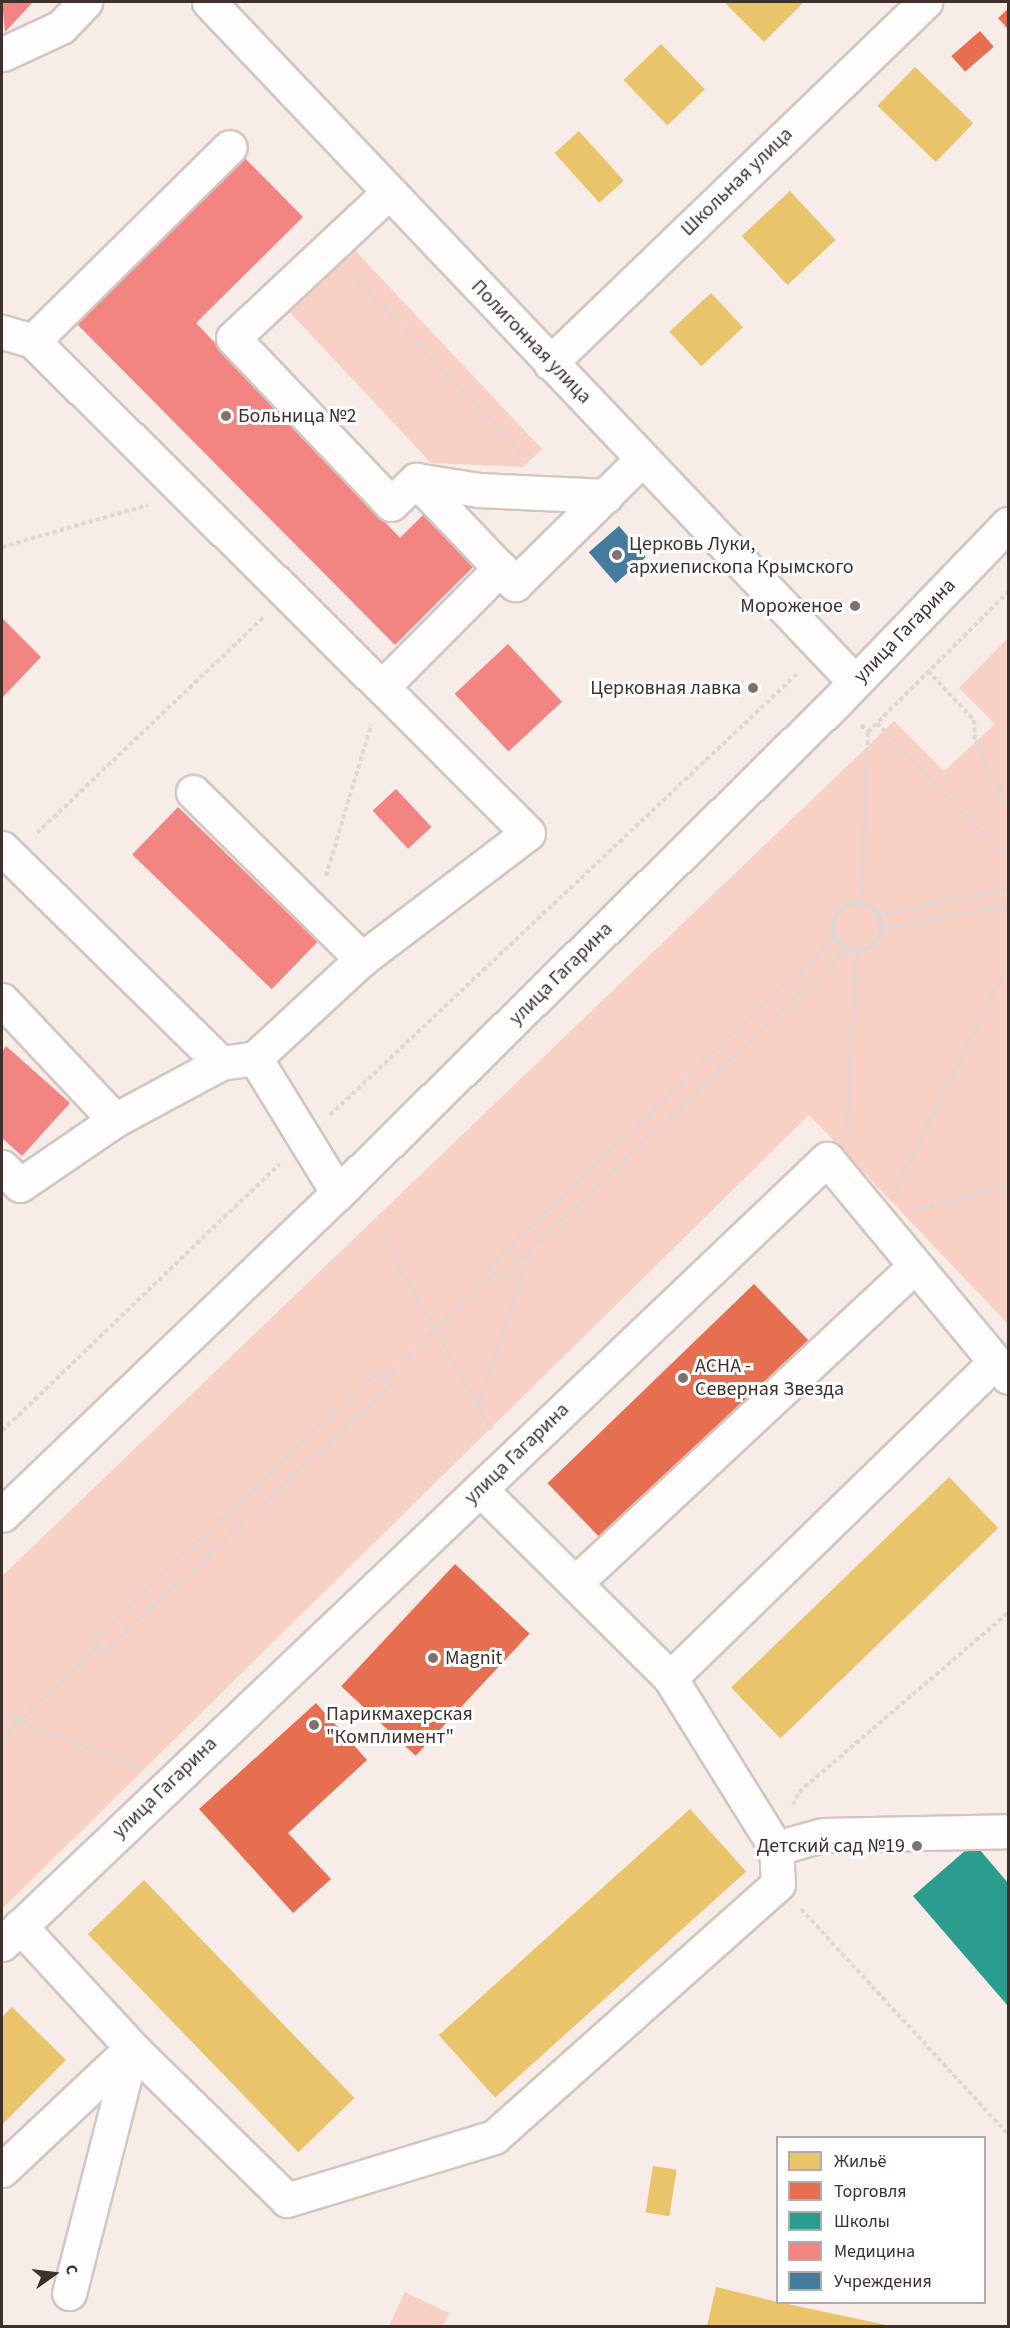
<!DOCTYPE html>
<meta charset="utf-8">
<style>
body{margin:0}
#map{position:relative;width:1010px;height:2328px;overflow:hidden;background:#f8ece8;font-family:"Source Sans 3",sans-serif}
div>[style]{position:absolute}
.green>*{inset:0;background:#f8d1c4}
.homes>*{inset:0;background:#e9c46a;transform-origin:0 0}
.shops>*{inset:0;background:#e76f51;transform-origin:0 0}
.schools>*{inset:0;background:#2a9d8f}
.health>*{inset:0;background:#f28482;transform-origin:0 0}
.public>*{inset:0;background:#457b9d;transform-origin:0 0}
.path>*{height:4px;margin-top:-2px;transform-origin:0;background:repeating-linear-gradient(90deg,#ddd8d7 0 4.5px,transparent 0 7.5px)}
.path>.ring{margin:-2px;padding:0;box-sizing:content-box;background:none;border:4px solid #ddd8d7;border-radius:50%}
.roads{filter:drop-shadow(2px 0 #d2c6c1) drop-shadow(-2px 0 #d2c6c1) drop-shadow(0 2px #d2c6c1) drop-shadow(0 -2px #d2c6c1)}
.minor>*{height:33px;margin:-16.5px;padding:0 16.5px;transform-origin:16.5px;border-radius:16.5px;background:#fefcfc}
.major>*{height:33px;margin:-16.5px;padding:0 16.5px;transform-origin:16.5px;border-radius:16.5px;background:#fefcfc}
.dots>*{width:16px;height:16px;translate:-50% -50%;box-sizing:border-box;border:3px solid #fff;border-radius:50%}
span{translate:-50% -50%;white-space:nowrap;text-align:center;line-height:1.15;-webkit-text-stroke:6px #fff;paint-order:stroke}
.street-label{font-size:20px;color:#3e302b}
.poi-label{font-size:20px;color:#3e302b}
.left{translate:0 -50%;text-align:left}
.right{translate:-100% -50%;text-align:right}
.frame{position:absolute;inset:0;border:3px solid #3e302b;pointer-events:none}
.legend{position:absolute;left:776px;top:2136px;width:210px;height:168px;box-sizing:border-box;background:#fff;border:2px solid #b2acaa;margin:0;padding:8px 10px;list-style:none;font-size:18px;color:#3e302b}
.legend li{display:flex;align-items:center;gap:12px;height:30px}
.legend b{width:30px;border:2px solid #b2acaa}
.north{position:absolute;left:24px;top:2244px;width:60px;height:60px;-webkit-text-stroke:4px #fff;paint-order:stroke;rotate:76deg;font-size:16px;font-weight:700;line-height:24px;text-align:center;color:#3e302b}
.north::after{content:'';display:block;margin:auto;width:21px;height:27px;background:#3e302b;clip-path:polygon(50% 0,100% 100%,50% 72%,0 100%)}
</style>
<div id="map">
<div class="green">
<i style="clip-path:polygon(350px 245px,542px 449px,523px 467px,431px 463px,284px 306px)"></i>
<i style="clip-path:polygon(1008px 638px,1008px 1324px,809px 1115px,2px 1909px,2px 1576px,894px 721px,944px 771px,995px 724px,959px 688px)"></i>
<i style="clip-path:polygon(405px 2292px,449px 2313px,443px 2326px,389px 2326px)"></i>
</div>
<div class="homes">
<i style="clip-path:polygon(724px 2px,804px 2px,764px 42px)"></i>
<i style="left:661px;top:44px;width:63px;height:52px;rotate:46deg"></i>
<i style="left:915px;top:67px;width:81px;height:54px;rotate:44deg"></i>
<i style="left:579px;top:131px;width:67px;height:33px;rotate:48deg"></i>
<i style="left:790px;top:191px;width:67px;height:66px;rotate:47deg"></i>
<i style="left:711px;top:293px;width:47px;height:57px;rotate:47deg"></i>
<i style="left:949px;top:1477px;width:71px;height:303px;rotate:46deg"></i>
<i style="left:690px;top:1809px;width:84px;height:338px;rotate:48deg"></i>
<i style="left:144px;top:1880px;width:303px;height:78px;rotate:46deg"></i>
<i style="clip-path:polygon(12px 2007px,66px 2060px,2px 2125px,2px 2017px)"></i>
<i style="left:653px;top:2166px;width:24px;height:47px;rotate:9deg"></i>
<i style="clip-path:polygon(716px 2287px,778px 2302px,891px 2326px,707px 2326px)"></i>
</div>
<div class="shops">
<i style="clip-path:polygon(1008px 9px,1008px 29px,998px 18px)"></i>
<i style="left:980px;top:31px;width:21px;height:38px;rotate:49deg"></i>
<i style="left:754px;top:1284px;width:78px;height:287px;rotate:46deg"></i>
<i style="left:455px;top:1564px;width:102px;height:167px;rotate:43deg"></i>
<i style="clip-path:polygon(316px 1703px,367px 1760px,288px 1833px,331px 1879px,293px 1913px,199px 1809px)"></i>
</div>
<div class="schools">
<i style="clip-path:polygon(974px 1843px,1008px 1883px,1008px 2006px,913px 1896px)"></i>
</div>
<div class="health">
<i style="clip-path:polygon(2px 2px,33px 2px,5px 32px)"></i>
<i style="clip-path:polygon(239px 152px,303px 217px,196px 323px,400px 538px,429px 509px,478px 562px,395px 645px,71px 318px)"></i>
<i style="clip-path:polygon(2px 618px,41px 657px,2px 698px)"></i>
<i style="left:508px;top:644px;width:79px;height:73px;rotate:47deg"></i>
<i style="left:396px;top:789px;width:52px;height:32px;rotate:47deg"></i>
<i style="left:178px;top:807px;width:194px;height:66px;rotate:44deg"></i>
<i style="clip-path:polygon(6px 1046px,70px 1103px,22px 1156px,2px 1138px,2px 1052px)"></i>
</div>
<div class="public">
<i style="left:619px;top:526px;width:41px;height:40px;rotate:49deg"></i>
</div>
<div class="path">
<i style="left:353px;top:275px;width:250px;rotate:46.6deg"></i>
<i style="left:2px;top:547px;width:152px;rotate:-16deg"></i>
<i style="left:928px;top:671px;width:67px;rotate:46.8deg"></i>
<i style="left:974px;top:720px;width:21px;rotate:87deg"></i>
<i style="left:975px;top:741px;width:76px;rotate:64.4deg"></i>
<i style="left:877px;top:723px;width:190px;rotate:46.3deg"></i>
<i style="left:861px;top:725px;width:10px;rotate:45deg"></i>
<i style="left:868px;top:732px;width:198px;rotate:-45deg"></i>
<i style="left:37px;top:833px;width:313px;rotate:-43.6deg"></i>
<i style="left:326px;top:876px;width:158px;rotate:-73.4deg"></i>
<i style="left:861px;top:902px;width:170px;rotate:-87.6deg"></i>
<i class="ring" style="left:833px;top:903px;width:44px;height:44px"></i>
<i style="left:877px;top:915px;width:134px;rotate:-11.2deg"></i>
<i style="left:881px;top:929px;width:129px;rotate:-10.7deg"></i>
<i style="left:835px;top:937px;width:479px;rotate:136.4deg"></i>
<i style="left:488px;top:1267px;width:16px;rotate:47deg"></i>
<i style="left:499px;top:1279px;width:480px;rotate:-43.5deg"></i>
<i style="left:330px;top:1115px;width:644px;rotate:-43.36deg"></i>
<i style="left:847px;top:1130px;width:179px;rotate:-87.1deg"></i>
<i style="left:896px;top:1189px;width:251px;rotate:-63.5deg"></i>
<i style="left:915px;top:1210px;width:96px;rotate:-14.5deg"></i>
<i style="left:380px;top:1232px;width:227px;rotate:60.7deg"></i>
<i style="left:386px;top:1378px;width:8px;rotate:45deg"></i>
<i style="left:392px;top:1384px;width:392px;rotate:137.1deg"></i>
<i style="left:105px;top:1651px;width:16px;rotate:-133deg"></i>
<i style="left:94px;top:1639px;width:392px;rotate:-43.3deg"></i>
<i style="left:379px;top:1370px;width:11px;rotate:49deg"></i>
<i style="left:386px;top:1378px;width:150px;rotate:-44.5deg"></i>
<i style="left:478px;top:1404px;width:161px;rotate:-71.1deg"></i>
<i style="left:2px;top:1431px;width:385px;rotate:-43.9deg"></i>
<i style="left:2px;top:1713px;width:146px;rotate:22.2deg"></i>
<i style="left:2px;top:1738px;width:134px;rotate:-43.2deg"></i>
<i style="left:793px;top:1805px;width:14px;rotate:-65deg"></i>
<i style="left:799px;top:1792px;width:275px;rotate:-40.6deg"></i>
<i style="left:801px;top:1909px;width:306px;rotate:47.4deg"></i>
</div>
<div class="roads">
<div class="minor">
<i style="left:209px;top:2px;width:938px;rotate:46.47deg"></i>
<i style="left:3px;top:54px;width:64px;rotate:-25deg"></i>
<i style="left:61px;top:27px;width:35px;rotate:-46deg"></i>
<i style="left:388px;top:193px;width:212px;rotate:136.9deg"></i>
<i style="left:233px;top:338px;width:229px;rotate:46.4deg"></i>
<i style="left:391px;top:504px;width:35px;rotate:-44deg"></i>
<i style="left:416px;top:480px;width:144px;rotate:46.4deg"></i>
<i style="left:515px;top:584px;width:178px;rotate:-44.5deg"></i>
<i style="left:2px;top:332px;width:32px;rotate:16deg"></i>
<i style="left:33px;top:341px;width:491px;rotate:44.8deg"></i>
<i style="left:382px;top:687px;width:168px;rotate:-45.2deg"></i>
<i style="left:33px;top:341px;width:276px;rotate:-44.6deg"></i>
<i style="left:550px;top:363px;width:521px;rotate:-43.91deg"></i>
<i style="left:416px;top:480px;width:64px;rotate:9deg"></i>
<i style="left:479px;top:490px;width:127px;rotate:2.7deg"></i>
<i style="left:193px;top:792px;width:238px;rotate:44.7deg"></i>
<i style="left:2px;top:848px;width:307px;rotate:44.5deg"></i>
<i style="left:2px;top:1000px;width:165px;rotate:46.7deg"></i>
<i style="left:115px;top:1120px;width:120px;rotate:-28.3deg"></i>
<i style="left:221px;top:1063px;width:34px;rotate:-8deg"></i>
<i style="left:2px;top:1167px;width:25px;rotate:45deg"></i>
<i style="left:20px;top:1185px;width:115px;rotate:-34.4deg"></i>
<i style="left:338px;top:1193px;width:158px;rotate:-121.6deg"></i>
<i style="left:255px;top:1058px;width:146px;rotate:-42.8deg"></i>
<i style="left:362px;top:959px;width:208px;rotate:-37.2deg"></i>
<i style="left:528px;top:833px;width:206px;rotate:-135deg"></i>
<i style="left:480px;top:1489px;width:268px;rotate:44.8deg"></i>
<i style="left:575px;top:1583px;width:465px;rotate:-43deg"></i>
<i style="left:776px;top:1848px;width:49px;rotate:-15.5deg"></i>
<i style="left:823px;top:1835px;width:184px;rotate:-1.2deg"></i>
<i style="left:20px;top:1926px;width:166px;rotate:47.4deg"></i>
<i style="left:132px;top:2048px;width:217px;rotate:44.4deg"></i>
<i style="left:287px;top:2200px;width:216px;rotate:-16.9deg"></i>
<i style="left:494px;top:2137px;width:380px;rotate:-41.7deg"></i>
<i style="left:778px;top:1884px;width:36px;rotate:-93deg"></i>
<i style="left:776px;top:1848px;width:200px;rotate:-121.9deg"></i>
<i style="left:670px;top:1678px;width:452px;rotate:-44.2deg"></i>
<i style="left:2px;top:1944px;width:1139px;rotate:-43.58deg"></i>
<i style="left:827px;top:1159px;width:283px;rotate:50.3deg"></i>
<i style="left:2px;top:2170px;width:178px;rotate:-43.2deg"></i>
<i style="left:132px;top:2048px;width:253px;rotate:104.4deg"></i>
</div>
<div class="major">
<i style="left:2px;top:1515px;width:465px;rotate:-43.8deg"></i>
<i style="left:338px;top:1193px;width:701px;rotate:-44.6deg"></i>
<i style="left:837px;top:701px;width:246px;rotate:-46deg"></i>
</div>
</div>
<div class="dots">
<i style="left:226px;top:416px;background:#7f726d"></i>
<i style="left:617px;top:555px;background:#7f726d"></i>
<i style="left:855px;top:606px;background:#7f726d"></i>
<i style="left:753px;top:688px;background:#7f726d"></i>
<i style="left:683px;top:1378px;background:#7f726d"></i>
<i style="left:433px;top:1658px;background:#7f726d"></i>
<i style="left:314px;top:1725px;background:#7f726d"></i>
<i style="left:917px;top:1846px;background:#7f726d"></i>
</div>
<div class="street-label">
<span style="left:737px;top:182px;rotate:-44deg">Школьная улица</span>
<span style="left:531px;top:342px;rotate:46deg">Полигонная улица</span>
<span style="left:905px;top:631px;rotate:-46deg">улица Гагарина</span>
<span style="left:561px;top:974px;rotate:-45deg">улица Гагарина</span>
<span style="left:517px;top:1454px;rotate:-44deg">улица Гагарина</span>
<span style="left:165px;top:1788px;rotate:-44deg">улица Гагарина</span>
</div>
<div class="poi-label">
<span class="left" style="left:238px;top:416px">Больница №2</span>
<span class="left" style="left:629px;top:556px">Церковь Луки,<br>архиепископа Крымского</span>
<span class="right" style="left:843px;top:606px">Мороженое</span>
<span class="right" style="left:741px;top:688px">Церковная лавка</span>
<span class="left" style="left:695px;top:1378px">АСНА -<br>Северная Звезда</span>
<span class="left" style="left:445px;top:1658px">Magnit</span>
<span class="left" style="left:326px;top:1726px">Парикмахерская<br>"Комплимент"</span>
<span class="right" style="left:905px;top:1846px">Детский сад №19</span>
</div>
<div class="frame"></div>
<ul class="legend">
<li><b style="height:16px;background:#e9c46a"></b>Жильё</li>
<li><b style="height:16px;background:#e76f51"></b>Торговля</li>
<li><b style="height:16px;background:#2a9d8f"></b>Школы</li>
<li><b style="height:16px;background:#f28482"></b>Медицина</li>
<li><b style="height:16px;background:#457b9d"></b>Учреждения</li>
</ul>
<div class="north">С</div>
</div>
